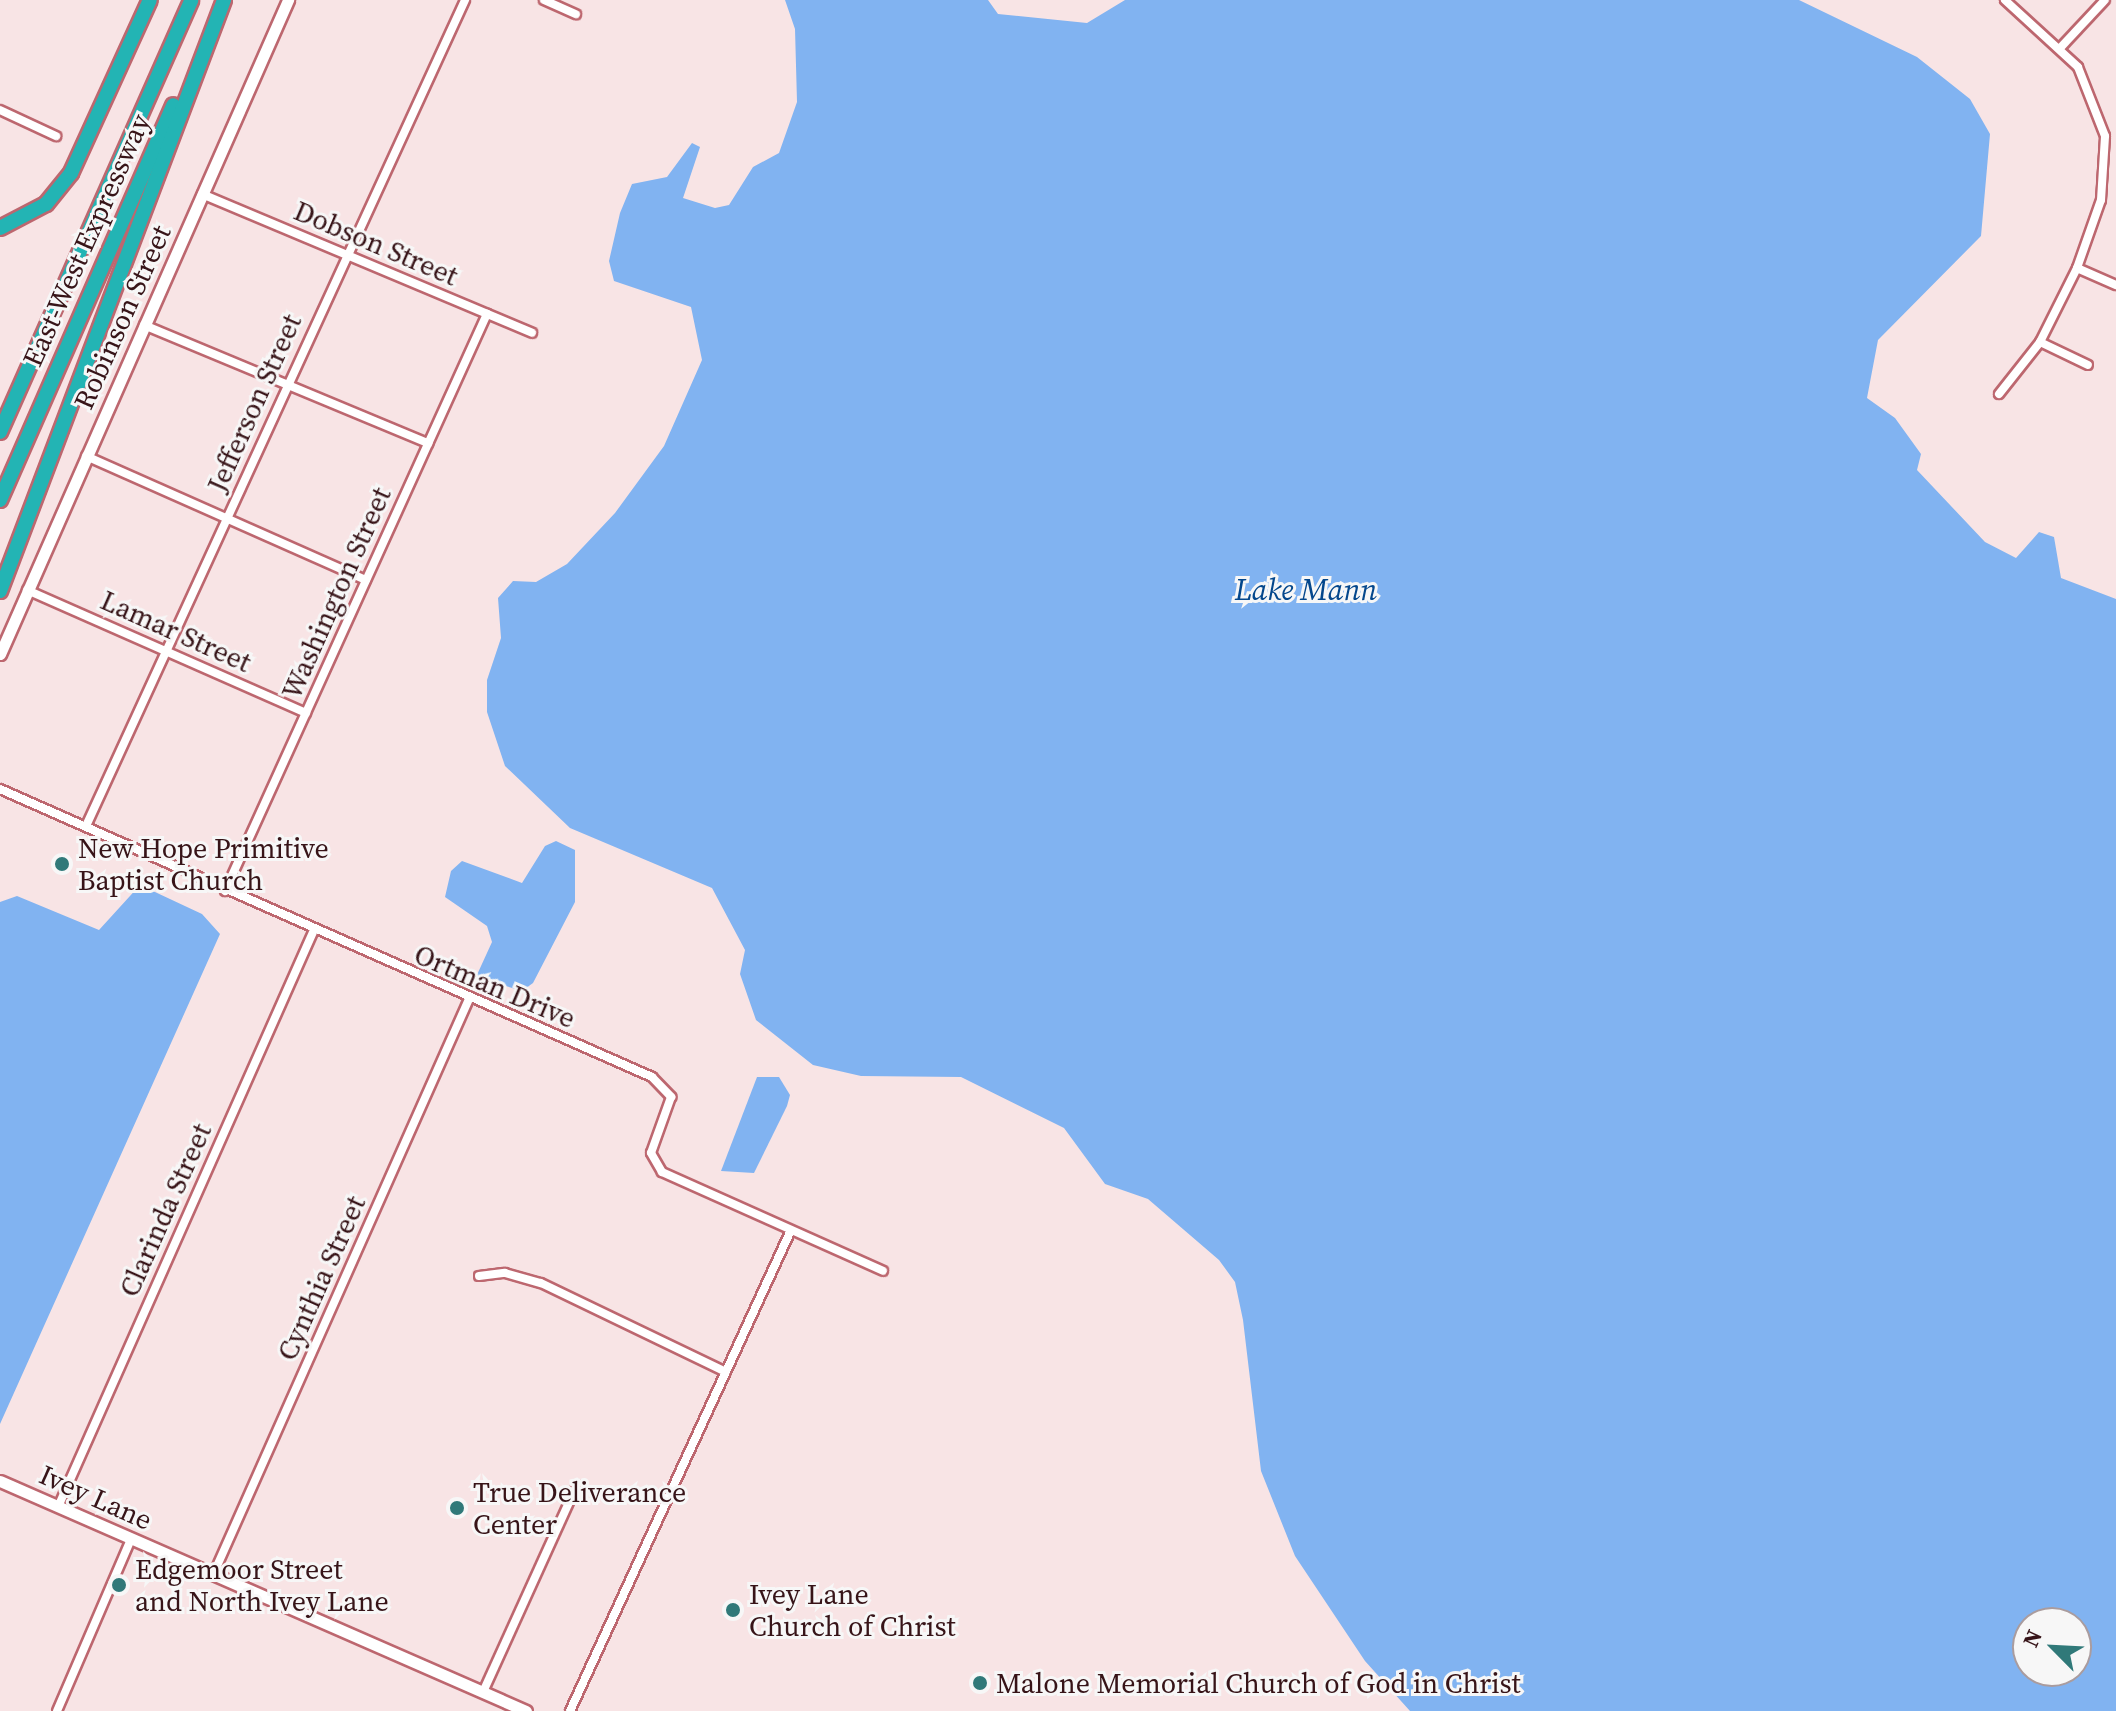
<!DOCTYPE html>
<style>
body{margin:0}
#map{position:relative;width:2116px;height:1711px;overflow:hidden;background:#f8e4e5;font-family:"Source Serif 4",serif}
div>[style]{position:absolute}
.water>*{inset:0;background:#81b3f1}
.roads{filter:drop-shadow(2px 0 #bd676f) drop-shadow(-2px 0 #bd676f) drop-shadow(0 2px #bd676f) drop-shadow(0 -2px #bd676f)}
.street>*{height:8px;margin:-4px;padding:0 4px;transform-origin:4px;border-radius:4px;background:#fff}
.secondary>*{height:11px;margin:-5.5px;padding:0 5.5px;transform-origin:5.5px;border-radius:5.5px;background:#fff}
.highway>*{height:14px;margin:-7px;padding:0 7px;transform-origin:7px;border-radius:7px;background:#23b4b4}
.dots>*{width:22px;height:22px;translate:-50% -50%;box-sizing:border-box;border:4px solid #f7f7f7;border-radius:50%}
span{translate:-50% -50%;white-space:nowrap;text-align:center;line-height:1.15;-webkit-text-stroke:6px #f7f7f7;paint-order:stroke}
.street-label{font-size:28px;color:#371418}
.poi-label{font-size:28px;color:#371418}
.left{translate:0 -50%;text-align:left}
.water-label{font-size:30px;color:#04478c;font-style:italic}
.north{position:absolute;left:2012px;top:1607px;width:80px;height:80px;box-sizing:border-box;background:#f7f7f7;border:2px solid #aa9c9e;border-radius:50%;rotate:294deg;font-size:22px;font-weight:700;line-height:32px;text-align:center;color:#371418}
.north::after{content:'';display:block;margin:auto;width:28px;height:36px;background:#307979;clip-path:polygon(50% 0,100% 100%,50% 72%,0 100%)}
</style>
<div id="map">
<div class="water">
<i style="clip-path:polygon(evenodd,785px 0,988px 0,998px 14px,1087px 23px,1125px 0,1799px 0,1917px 57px,1970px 99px,1990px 134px,1981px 236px,1878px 340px,1867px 398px,1895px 418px,1921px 454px,1917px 470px,1985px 542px,2016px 558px,2039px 532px,2054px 537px,2061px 578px,2116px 599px,2116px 1711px,1410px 1711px,1365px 1661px,1295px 1556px,1261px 1471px,1243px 1320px,1235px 1282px,1219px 1260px,1148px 1199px,1105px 1184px,1064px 1128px,961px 1077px,861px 1076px,813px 1065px,756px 1020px,740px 974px,745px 950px,712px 888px,570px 828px,505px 766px,487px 712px,487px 680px,501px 638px,498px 598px,513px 581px,536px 582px,567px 564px,615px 513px,664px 446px,702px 360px,691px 307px,614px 281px,609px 261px,620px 213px,632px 184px,667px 177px,692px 143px,700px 147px,683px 198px,715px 208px,729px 205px,753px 167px,779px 153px,797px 102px,795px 29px,785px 0,2028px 1623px,2076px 1623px,2076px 1671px,2028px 1671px,2028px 1623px)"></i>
<i style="clip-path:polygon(556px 841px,575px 850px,575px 902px,533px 983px,522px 991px,476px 977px,492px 942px,487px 926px,445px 897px,451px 871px,462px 861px,522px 883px,545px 846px)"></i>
<i style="clip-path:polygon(140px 885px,202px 914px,220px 934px,0 1424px,0 902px,17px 896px,99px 930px)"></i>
<i style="clip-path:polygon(757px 1077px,779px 1077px,790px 1095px,787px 1106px,754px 1173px,721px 1171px)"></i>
</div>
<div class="roads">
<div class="street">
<i style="left:544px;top:0;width:35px;rotate:24deg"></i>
<i style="left:2061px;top:47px;width:64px;rotate:-46.9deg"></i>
<i style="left:0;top:110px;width:62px;rotate:24.9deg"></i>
<i style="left:202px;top:194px;width:358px;rotate:22.8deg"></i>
<i style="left:2077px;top:268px;width:43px;rotate:23.6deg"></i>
<i style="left:144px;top:325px;width:308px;rotate:22.6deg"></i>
<i style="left:2040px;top:342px;width:53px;rotate:25.6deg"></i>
<i style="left:1999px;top:394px;width:66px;rotate:-51.7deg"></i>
<i style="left:2040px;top:342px;width:83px;rotate:-63.4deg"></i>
<i style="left:2077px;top:268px;width:72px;rotate:-70.6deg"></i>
<i style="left:2101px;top:200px;width:64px;rotate:-86.4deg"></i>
<i style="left:2105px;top:136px;width:74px;rotate:-111.4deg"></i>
<i style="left:2078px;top:67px;width:99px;rotate:-137.5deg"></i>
<i style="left:86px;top:456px;width:306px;rotate:23.9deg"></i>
<i style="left:27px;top:590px;width:305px;rotate:23.8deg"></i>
<i style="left:0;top:789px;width:713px;rotate:23.83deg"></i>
<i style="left:652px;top:1077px;width:28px;rotate:46deg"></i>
<i style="left:671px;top:1097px;width:59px;rotate:109.7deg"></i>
<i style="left:651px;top:1153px;width:22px;rotate:60deg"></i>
<i style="left:662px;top:1172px;width:242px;rotate:24.1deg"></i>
<i style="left:86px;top:826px;width:909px;rotate:-65.35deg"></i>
<i style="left:225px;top:891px;width:634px;rotate:-65.58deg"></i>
<i style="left:479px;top:1276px;width:26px;rotate:-7deg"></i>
<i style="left:505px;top:1273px;width:37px;rotate:16deg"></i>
<i style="left:541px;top:1283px;width:205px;rotate:25.7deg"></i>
<i style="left:58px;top:1507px;width:629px;rotate:-66.08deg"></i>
<i style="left:213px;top:1575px;width:630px;rotate:-66.04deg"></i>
<i style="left:483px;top:1692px;width:227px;rotate:-65.6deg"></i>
<i style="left:57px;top:1711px;width:187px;rotate:-66.7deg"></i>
<i style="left:570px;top:1711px;width:529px;rotate:-65.32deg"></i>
</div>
<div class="secondary">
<i style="left:0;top:654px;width:715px;rotate:-66.23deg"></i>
<i style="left:0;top:1481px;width:574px;rotate:23.62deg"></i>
</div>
<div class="highway">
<i style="left:0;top:228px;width:52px;rotate:-27.6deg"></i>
<i style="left:46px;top:204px;width:40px;rotate:-51deg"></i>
<i style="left:71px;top:173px;width:190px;rotate:-65.5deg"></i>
<i style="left:0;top:432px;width:472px;rotate:-66.1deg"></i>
<i style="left:0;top:500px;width:431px;rotate:-66.3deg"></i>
<i style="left:0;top:591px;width:632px;rotate:-69.24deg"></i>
</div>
</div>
<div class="dots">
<i style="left:62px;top:864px;background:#307979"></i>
<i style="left:457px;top:1508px;background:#307979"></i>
<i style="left:119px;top:1585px;background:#307979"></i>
<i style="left:733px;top:1610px;background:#307979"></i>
<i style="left:980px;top:1683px;background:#307979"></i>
</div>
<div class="street-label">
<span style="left:86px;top:240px;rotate:-66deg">East-West Expressway</span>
<span style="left:376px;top:243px;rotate:23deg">Dobson Street</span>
<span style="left:122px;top:317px;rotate:-66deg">Robinson Street</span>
<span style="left:254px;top:403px;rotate:-66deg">Jefferson Street</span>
<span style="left:336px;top:593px;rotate:-66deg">Washington Street</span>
<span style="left:176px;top:631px;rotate:24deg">Lamar Street</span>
<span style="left:495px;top:986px;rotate:23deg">Ortman Drive</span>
<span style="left:165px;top:1210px;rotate:-66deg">Clarinda Street</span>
<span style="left:321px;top:1278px;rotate:-66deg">Cynthia Street</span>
<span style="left:96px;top:1497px;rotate:24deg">Ivey Lane</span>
</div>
<div class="poi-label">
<span class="left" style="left:78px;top:864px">New Hope Primitive<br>Baptist Church</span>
<span class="left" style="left:473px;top:1508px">True Deliverance<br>Center</span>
<span class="left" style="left:135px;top:1585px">Edgemoor Street<br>and North Ivey Lane</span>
<span class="left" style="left:749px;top:1610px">Ivey Lane<br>Church of Christ</span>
<span class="left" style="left:996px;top:1683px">Malone Memorial Church of God in Christ</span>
</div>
<div class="water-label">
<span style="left:1306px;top:590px">Lake Mann</span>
</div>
<div class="north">N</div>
</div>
